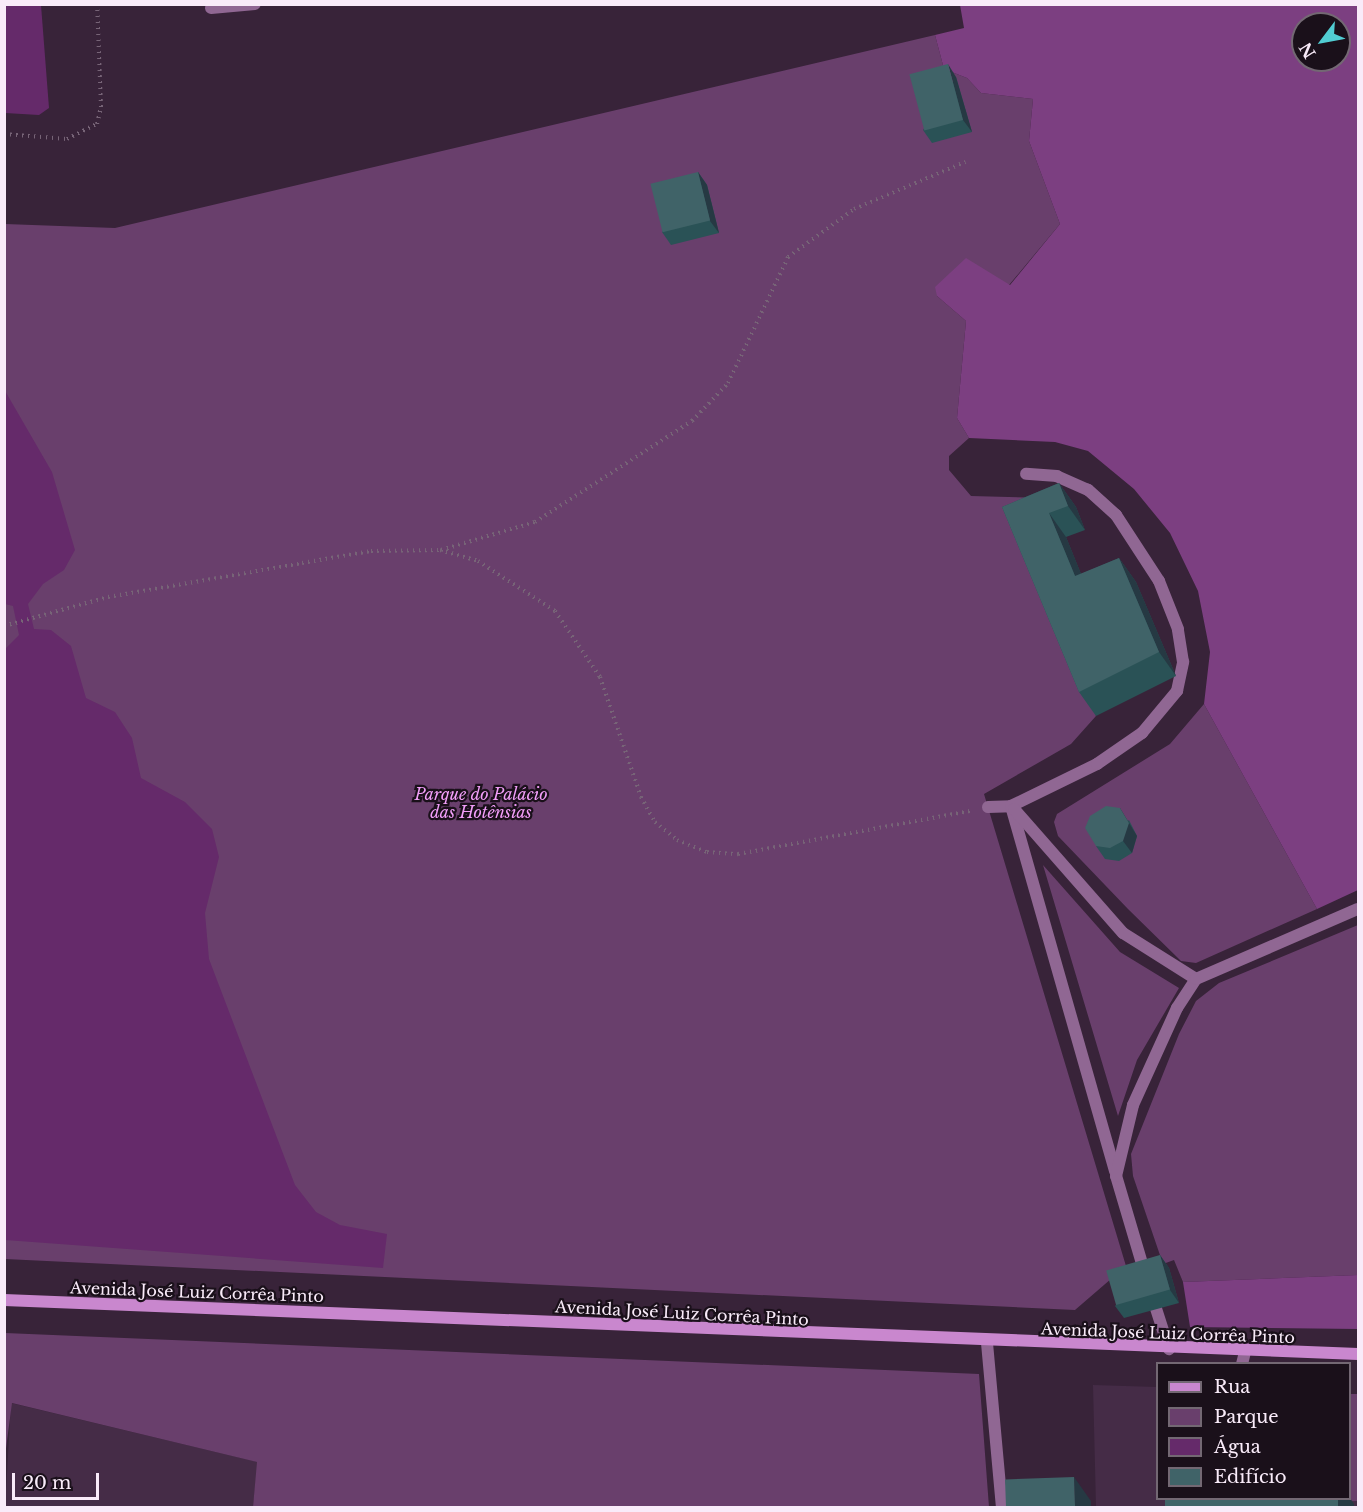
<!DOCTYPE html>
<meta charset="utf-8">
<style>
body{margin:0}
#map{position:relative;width:1363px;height:1512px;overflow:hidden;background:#382339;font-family:"Libre Baskerville",serif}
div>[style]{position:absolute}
.built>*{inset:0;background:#452c47}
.green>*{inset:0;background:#693f6c}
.forest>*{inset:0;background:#7c3f81}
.water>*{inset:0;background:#652a6a}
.path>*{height:4px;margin-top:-2px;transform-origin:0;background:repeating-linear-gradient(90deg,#776477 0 1.5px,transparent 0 6px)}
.lane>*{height:12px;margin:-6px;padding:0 6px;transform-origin:6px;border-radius:6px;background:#906793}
.street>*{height:12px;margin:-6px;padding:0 6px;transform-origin:6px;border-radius:6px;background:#906793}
.secondary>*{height:12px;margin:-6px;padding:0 6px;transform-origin:6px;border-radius:6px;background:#c987ce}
.wall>*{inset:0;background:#2a5256}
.shaded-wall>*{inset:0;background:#263943}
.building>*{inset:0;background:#406368;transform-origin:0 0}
span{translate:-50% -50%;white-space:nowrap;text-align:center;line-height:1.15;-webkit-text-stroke:4.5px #1a101a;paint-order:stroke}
.park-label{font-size:16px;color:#f29ef9;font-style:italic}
.street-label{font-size:16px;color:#f9ebf9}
.frame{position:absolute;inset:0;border:6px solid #f9ebf9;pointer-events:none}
.legend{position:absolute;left:1156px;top:1362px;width:195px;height:138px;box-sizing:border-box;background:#1a101a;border:2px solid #736873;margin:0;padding:8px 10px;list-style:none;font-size:18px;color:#f9ebf9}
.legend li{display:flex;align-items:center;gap:12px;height:30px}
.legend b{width:30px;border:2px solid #736873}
.north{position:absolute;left:1291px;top:12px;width:60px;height:60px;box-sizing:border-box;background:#1a101a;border:2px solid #736873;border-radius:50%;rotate:238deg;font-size:16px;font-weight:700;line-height:24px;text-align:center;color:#f9ebf9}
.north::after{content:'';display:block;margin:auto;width:21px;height:27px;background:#51ccd2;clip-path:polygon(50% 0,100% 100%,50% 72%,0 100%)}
.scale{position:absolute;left:12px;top:1473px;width:87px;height:27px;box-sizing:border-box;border:3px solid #f9ebf9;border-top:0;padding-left:8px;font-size:18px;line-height:21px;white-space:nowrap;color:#f9ebf9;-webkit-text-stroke:4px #1a101a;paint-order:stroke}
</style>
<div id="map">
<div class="built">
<i style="clip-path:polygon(1093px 1385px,1157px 1387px,1158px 1498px,1350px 1498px,1350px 1394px,1358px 1394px,1358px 1507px,1096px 1507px)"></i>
<i style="clip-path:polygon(11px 1403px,258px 1462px,253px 1507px,5px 1508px)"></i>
</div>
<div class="green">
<i style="clip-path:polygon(935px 35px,944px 69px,967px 78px,981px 93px,1033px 99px,1029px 141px,1060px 224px,1009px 285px,937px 296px,966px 321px,957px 418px,969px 438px,949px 456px,949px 470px,971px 496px,1051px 498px,1049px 519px,1096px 716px,1071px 744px,984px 794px,1126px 1266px,1075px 1310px,5px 1259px,5px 224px,115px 228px)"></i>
<i style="clip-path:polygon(1204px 704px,1317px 909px,1196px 963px,1181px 961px,1128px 909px,1058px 836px,1054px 822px,1057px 814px,1170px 744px)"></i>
<i style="clip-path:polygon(1043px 865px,1120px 952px,1179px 988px,1137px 1060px,1118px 1116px)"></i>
<i style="clip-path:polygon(1358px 925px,1358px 1275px,1183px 1282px,1174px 1260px,1163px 1264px,1133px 1176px,1131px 1154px,1179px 1034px,1196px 1001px,1219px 983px)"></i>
<i style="clip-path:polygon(5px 1333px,979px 1374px,989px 1507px,253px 1507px,257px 1462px,12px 1403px,5px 1456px)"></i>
<i style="clip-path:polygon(1350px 1394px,1358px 1394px,1358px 1507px,1357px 1501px,1181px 1506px,1350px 1498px)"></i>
</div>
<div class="forest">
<i style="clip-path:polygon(evenodd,960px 5px,1358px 5px,1358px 890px,1317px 909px,1204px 704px,1210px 652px,1198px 591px,1170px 533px,1134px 489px,1088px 451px,1055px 442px,969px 438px,957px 418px,966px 321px,937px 296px,935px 287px,966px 258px,1010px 285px,1060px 224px,1029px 141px,1033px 99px,981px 93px,967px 78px,944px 69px,935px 35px,964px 28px,960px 5px,1303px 24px,1339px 24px,1339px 60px,1303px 60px,1303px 24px)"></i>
<i style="clip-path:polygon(1358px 1275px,1358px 1329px,1190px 1327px,1183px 1282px)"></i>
</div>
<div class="water">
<i style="clip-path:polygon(4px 5px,41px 5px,49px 108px,39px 115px,5px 113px)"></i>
<i style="clip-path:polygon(4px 389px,52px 472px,75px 550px,64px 570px,43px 584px,28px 604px,34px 629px,51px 630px,71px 646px,86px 698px,115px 712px,132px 738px,141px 778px,185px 802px,212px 829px,219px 857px,205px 913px,209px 959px,295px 1185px,316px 1212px,340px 1225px,387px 1234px,383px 1268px,5px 1240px,4px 650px,19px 635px,13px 606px,5px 604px)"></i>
</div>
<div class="path">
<i style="left:4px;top:134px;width:63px;rotate:4.5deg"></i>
<i style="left:67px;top:139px;width:34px;rotate:-27deg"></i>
<i style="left:97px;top:124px;width:17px;rotate:-77deg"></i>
<i style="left:101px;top:107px;width:103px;rotate:-92.2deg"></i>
<i style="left:441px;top:550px;width:98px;rotate:-16.6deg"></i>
<i style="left:535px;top:522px;width:187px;rotate:-32.8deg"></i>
<i style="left:692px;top:421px;width:52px;rotate:-46.5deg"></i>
<i style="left:728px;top:383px;width:140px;rotate:-64.5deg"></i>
<i style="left:788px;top:257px;width:82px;rotate:-36deg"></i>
<i style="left:854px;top:209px;width:121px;rotate:-22.9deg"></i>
<i style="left:4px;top:626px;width:108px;rotate:-15.6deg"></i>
<i style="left:108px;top:597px;width:197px;rotate:-9.9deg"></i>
<i style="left:302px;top:563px;width:70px;rotate:-9.9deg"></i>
<i style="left:371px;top:551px;width:69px;rotate:-0.8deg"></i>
<i style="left:440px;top:550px;width:40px;rotate:16deg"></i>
<i style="left:478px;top:561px;width:92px;rotate:33deg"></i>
<i style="left:555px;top:611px;width:80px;rotate:55.7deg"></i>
<i style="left:600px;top:677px;width:127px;rotate:71.1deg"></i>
<i style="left:641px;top:797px;width:29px;rotate:61deg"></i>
<i style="left:655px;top:822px;width:28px;rotate:39deg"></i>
<i style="left:677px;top:840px;width:32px;rotate:22deg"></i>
<i style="left:707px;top:852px;width:31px;rotate:4deg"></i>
<i style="left:738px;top:854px;width:237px;rotate:-10.5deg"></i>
</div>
<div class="lane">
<i style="left:1011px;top:806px;width:380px;rotate:74.1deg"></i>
<i style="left:988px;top:807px;width:23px;rotate:-2deg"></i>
<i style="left:1011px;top:806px;width:96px;rotate:-26deg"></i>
<i style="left:1097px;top:764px;width:55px;rotate:-34.6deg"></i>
<i style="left:1142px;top:733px;width:55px;rotate:-50.2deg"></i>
<i style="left:1177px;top:691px;width:30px;rotate:-78deg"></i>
<i style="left:1183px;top:662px;width:33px;rotate:-99deg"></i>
<i style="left:1178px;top:629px;width:52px;rotate:-111.6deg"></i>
<i style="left:1159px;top:581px;width:79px;rotate:-123.1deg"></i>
<i style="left:1116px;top:515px;width:38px;rotate:-138deg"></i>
<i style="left:1088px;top:490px;width:34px;rotate:-156deg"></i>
<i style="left:1057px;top:476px;width:31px;rotate:-176deg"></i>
<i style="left:1014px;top:809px;width:165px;rotate:48.7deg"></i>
<i style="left:1123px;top:933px;width:86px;rotate:32.2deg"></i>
<i style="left:1146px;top:1277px;width:105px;rotate:-106.5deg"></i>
<i style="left:1116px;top:1176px;width:73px;rotate:-76.5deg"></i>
<i style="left:1133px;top:1105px;width:107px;rotate:-65.6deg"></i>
<i style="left:1177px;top:1008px;width:35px;rotate:-57deg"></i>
<i style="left:1196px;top:979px;width:176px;rotate:-23.4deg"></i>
<i style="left:1151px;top:1293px;width:59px;rotate:72.2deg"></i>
<i style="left:987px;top:1343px;width:166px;rotate:84.8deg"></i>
<i style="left:1242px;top:1364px;width:12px;rotate:-76deg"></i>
</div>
<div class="street">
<i style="left:211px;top:8px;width:44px;rotate:-5.2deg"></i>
</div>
<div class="secondary">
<i style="left:4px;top:1300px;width:1355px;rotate:2.28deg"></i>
</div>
<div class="wall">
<i style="clip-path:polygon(956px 77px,972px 132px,932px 143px,923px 130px)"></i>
<i style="clip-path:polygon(698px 172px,707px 185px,719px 233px,671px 245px,662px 232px)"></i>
<i style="clip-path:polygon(1059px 483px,1076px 507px,1085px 530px,1066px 537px,1081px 574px,1119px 558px,1136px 582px,1176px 676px,1096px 716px,1079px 692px,1002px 507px)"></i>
<i style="clip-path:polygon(1129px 820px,1137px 836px,1132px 853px,1119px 861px,1105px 859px,1096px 846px)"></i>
<i style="clip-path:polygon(1160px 1255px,1169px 1268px,1179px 1303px,1124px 1318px,1115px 1306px)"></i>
</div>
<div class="shaded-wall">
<i style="clip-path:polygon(948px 64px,956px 77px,972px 132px,963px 120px)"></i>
<i style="clip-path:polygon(698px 172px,707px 185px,719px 233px,710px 221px)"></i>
<i style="clip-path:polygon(1059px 483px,1076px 507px,1085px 530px,1068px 506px)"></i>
<i style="clip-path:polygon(1049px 513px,1066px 537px,1092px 601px,1075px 576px)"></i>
<i style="clip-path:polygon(1119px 558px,1136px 582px,1176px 676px,1159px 652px)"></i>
<i style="clip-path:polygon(1120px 808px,1137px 836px,1132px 853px,1123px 841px)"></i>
<i style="clip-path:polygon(1160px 1255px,1169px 1268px,1179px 1303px,1170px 1290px)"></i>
<i style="clip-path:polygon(1074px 1477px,1091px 1501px,1091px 1508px,1075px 1508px)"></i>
<i style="clip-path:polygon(1338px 1498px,1350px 1498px,1354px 1504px,1354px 1508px,1338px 1508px)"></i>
</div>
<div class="building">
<i style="left:948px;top:64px;width:58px;height:40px;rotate:75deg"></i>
<i style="left:698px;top:172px;width:50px;height:49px;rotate:76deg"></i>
<i style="clip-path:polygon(1059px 483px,1068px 506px,1049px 513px,1075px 576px,1119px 558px,1159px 652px,1079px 692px,1002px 507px)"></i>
<i style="clip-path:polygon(1106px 806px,1120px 808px,1129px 823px,1123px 841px,1110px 848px,1096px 846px,1085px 828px,1090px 816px)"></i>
<i style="left:1160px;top:1255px;width:36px;height:56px;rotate:74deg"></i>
<i style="left:1074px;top:1477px;width:31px;height:69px;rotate:88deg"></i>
<i style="left:1165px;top:1498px;width:173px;height:10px"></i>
</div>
<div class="park-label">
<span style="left:481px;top:803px">Parque do Palácio<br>das Hotênsias</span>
</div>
<div class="street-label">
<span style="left:197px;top:1292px;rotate:2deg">Avenida José Luiz Corrêa Pinto</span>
<span style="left:682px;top:1313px;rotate:3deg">Avenida José Luiz Corrêa Pinto</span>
<span style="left:1168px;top:1333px;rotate:2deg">Avenida José Luiz Corrêa Pinto</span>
</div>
<div class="frame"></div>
<ul class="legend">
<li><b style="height:8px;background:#c987ce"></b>Rua</li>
<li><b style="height:16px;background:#693f6c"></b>Parque</li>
<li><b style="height:16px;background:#652a6a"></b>Água</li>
<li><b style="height:16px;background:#406368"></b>Edifício</li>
</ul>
<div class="north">N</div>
<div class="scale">20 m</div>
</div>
